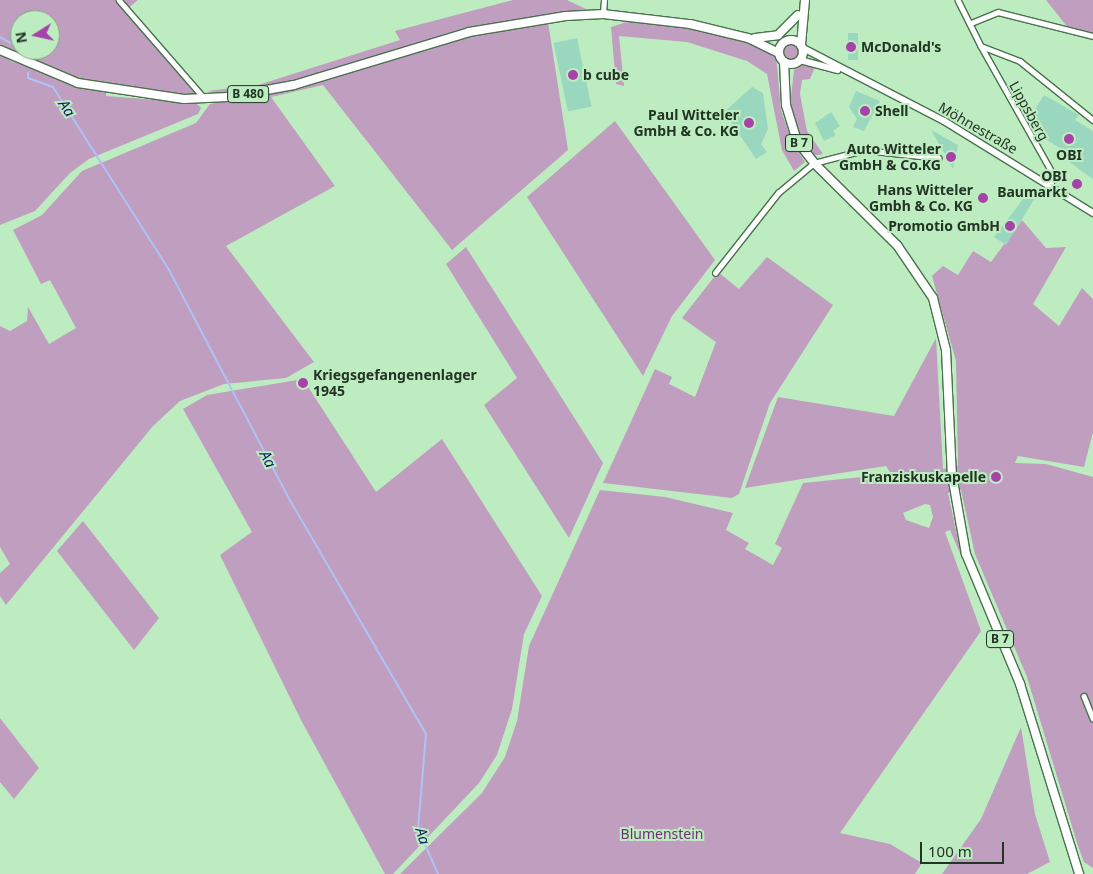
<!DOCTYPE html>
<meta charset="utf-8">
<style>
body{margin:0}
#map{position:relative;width:1093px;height:874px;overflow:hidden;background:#beecc1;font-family:"Noto Sans",sans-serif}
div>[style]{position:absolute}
.green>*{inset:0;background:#c09ebf}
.round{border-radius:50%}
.stream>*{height:2px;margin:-1px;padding:0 1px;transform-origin:1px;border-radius:1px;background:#adc3f8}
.building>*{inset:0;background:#99d8be;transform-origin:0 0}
.roads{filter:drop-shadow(1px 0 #49724d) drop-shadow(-1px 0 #49724d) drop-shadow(0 1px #49724d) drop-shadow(0 -1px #49724d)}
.street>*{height:4.5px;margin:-2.25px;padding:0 2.25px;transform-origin:2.25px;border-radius:2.25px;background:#fff}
.secondary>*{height:6px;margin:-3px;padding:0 3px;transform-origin:3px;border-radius:3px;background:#fff}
.primary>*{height:8px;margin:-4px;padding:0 4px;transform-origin:4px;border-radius:4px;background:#fff}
.primary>.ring{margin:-4px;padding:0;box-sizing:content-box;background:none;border:8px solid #fff;border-radius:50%}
.dots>*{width:14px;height:14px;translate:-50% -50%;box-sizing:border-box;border:2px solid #beecc1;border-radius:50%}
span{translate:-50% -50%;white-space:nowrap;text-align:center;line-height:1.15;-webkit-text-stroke:4px #beecc1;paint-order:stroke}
.shield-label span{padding:1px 4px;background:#beecc1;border:1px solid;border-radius:4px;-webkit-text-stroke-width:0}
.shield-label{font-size:12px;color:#223424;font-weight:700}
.poi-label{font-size:14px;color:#223424;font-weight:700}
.left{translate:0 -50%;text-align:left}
.right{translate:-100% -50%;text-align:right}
.street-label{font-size:14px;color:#223424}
.park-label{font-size:14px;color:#733074}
.water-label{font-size:15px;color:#0d1e67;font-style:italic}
.north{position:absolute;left:10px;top:10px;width:50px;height:50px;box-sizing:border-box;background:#beecc1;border:1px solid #80a282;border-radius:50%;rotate:260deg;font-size:14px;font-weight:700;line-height:20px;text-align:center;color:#223424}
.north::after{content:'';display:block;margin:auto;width:18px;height:22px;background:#a642a8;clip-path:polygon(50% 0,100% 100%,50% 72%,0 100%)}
.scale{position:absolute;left:920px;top:842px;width:84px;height:22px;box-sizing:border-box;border:2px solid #223424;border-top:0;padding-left:6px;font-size:15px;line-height:18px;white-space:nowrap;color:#223424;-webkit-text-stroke:4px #beecc1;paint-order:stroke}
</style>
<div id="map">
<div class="green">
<i style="clip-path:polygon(evenodd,0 0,138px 0,126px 10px,200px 92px,198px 96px,106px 87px,106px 96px,196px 103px,201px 108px,198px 114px,89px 159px,70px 173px,35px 211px,0 225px,0 55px,15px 63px,14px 53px,0 45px,0 0,20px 20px,50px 20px,50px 50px,20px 50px,20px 20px)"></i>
<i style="clip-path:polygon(513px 0,567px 0,588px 10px,483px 25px,278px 85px,228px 93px,207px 91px,258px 85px,400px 40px,395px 31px)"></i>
<i style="clip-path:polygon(1046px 0,1093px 0,1093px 34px,1069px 29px)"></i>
<i style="clip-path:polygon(630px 21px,705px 30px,752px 43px,776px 56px,781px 110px,792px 142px,805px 162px,794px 171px,782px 150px,767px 74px,747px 61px,687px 42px,619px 36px,624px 86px,616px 84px,611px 27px)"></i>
<i style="clip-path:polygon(548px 22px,568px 150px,452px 250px,323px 85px,271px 97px,335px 186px,226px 246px,314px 362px,286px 378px,224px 384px,180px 401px,153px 426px,6px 605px,0 596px,0 573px,10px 564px,0 547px,0 326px,10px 331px,27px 321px,28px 307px,49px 344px,76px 328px,50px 280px,41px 284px,13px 230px,42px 215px,82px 171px,196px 123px,210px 104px,302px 87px,470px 35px)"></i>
<i class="round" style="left:781px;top:41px;width:20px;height:20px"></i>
<i style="clip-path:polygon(803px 64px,815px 67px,810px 79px,802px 80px,800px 94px,807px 131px,823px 154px,818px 155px,813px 155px,800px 135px,790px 106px,794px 70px)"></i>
<i style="clip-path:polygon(615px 121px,715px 260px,672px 316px,643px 376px,527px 197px)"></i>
<i style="clip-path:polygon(evenodd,1022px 220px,1046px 248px,1066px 247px,1033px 304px,1059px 326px,1082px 288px,1093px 299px,1093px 432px,1084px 467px,1018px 456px,1015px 463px,1046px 464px,1093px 477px,1093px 868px,1084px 862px,1078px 846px,1027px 677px,975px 554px,961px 490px,948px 493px,962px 558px,950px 530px,945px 532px,981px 631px,840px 833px,890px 844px,922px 863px,915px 874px,400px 874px,482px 793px,505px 757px,517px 721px,529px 646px,600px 490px,665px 497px,733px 513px,726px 530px,749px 543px,745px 549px,773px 565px,782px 548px,775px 544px,803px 483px,891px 474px,886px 466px,745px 488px,778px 397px,894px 416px,936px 338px,943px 469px,958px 466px,956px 361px,932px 276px,943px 266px,958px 275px,973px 251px,991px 262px,1022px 220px,925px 504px,930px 505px,933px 517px,929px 528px,906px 520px,903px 513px,925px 504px)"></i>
<i style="clip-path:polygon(466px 247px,603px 463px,569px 538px,484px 405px,517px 378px,446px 264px)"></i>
<i style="clip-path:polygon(767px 257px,833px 305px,770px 403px,739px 494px,732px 498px,603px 483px,655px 369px,672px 377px,669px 384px,695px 397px,716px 342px,682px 318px,718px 272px,739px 289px)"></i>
<i style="clip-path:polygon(303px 379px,376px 492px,442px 439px,542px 596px,524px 634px,512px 709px,497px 755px,479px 783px,393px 874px,385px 874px,301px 720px,220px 555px,252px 532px,183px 409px,207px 395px)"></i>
<i style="clip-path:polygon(83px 521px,159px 618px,134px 650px,57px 551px)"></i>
<i style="clip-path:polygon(0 718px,39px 768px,14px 799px,0 782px)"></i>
<i style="clip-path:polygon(1021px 727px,1035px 814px,1050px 862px,1027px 874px,942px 874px,981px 819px)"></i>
</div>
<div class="stream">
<i style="left:0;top:37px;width:23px;rotate:29deg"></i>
<i style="left:25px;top:50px;width:10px;rotate:29deg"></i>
<i style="left:28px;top:73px;width:5px;rotate:90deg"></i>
<i style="left:28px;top:78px;width:27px;rotate:20deg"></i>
<i style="left:53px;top:87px;width:217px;rotate:57.6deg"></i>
<i style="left:169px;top:270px;width:262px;rotate:62.3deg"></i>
<i style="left:291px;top:502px;width:268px;rotate:59.8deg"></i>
<i style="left:426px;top:734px;width:95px;rotate:94.8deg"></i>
<i style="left:418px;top:829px;width:49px;rotate:66deg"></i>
</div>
<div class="building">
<i style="left:848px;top:33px;width:10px;height:27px"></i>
<i style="left:577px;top:38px;width:70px;height:24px;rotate:78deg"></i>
<i style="clip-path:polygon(752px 87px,763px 93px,768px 129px,761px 144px,767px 152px,756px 159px,724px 112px)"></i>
<i style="clip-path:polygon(856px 91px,880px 101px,864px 131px,853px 127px,857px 119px,849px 107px)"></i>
<i style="clip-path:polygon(1044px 95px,1079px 115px,1075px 120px,1093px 131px,1093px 179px,1057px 153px,1060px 148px,1035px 133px,1038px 121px,1031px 116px)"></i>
<i style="clip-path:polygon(831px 112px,840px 126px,833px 131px,836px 135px,824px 141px,815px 123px)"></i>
<i style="clip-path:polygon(931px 130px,958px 145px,953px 169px)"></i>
<i style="clip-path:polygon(1030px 190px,1037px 195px,1006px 245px,994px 237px)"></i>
</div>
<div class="roads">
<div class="street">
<i style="left:119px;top:0;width:131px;rotate:49deg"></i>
<i style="left:958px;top:0;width:51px;rotate:63.4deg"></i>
<i style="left:981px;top:46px;width:42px;rotate:21deg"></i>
<i style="left:1020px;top:61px;width:94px;rotate:38.9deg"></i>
<i style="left:603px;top:14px;width:14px;rotate:-86deg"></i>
<i style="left:971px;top:23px;width:29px;rotate:-22deg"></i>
<i style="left:998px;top:12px;width:98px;rotate:14.2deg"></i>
<i style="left:981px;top:46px;width:147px;rotate:60.6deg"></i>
<i style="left:1053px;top:174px;width:13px;rotate:99deg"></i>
<i style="left:715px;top:273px;width:102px;rotate:-51.8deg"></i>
<i style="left:778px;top:193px;width:47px;rotate:-39.8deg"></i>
<i style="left:814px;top:163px;width:52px;rotate:-14.6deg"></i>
<i style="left:864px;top:150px;width:75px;rotate:6.1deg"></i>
<i style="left:1084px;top:696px;width:24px;rotate:68deg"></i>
</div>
<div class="secondary">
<i style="left:803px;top:48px;width:159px;rotate:27.4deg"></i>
<i style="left:944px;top:121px;width:175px;rotate:31.7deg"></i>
<i style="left:800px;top:60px;width:39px;rotate:15deg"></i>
</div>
<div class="primary">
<i style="left:755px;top:38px;width:23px;rotate:-7deg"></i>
<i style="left:778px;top:35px;width:28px;rotate:-45deg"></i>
<i class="ring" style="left:779px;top:40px;width:16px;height:16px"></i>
<i style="left:801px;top:45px;width:45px;rotate:-84.9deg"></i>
<i style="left:0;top:50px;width:85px;rotate:22.9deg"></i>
<i style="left:78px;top:83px;width:107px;rotate:8.6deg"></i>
<i style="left:184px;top:99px;width:44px;rotate:-2.6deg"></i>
<i style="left:228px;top:97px;width:67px;rotate:-10.3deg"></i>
<i style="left:294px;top:85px;width:183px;rotate:-16.8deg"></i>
<i style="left:469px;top:32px;width:98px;rotate:-9.4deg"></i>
<i style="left:566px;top:16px;width:37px;rotate:-3deg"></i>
<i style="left:603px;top:14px;width:88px;rotate:6.6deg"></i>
<i style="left:690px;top:24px;width:60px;rotate:13.6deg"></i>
<i style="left:748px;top:38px;width:34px;rotate:26deg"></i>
<i style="left:784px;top:62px;width:43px;rotate:87.3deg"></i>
<i style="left:786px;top:105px;width:38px;rotate:73deg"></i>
<i style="left:797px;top:141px;width:28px;rotate:52deg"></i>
<i style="left:814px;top:163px;width:117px;rotate:44.7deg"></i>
<i style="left:897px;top:245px;width:64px;rotate:55.8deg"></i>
<i style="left:933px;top:298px;width:54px;rotate:76deg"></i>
<i style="left:946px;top:350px;width:125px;rotate:87.3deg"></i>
<i style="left:952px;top:475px;width:80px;rotate:80deg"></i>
<i style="left:966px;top:554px;width:141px;rotate:67.4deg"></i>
<i style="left:1020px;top:684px;width:199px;rotate:72.7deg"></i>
</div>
</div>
<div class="dots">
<i style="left:851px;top:47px;background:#a642a8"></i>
<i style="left:573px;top:75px;background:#a642a8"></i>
<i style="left:865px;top:111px;background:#a642a8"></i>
<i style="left:749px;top:123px;background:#a642a8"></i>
<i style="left:1069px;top:139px;background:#a642a8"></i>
<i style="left:951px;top:157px;background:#a642a8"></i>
<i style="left:1077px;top:184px;background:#a642a8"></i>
<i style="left:983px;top:198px;background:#a642a8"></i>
<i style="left:1010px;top:226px;background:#a642a8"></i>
<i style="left:303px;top:383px;background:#a642a8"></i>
<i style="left:996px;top:477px;background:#a642a8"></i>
</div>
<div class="shield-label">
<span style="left:248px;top:94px">B 480</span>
<span style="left:799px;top:143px">B 7</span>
<span style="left:1000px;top:639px">B 7</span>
</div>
<div class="poi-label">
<span class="left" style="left:861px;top:47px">McDonald's</span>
<span class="left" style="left:583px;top:75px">b cube</span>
<span class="left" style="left:875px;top:111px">Shell</span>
<span class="right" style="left:739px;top:123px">Paul Witteler<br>GmbH &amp; Co. KG</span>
<span class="right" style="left:941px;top:157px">Auto Witteler<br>GmbH &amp; Co.KG</span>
<span style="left:1069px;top:155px">OBI</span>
<span class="right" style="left:1067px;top:184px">OBI<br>Baumarkt</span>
<span class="right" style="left:973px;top:198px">Hans Witteler<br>Gmbh &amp; Co. KG</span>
<span class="right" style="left:1000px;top:226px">Promotio GmbH</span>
<span class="left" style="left:313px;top:383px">Kriegsgefangenenlager<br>1945</span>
<span class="right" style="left:986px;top:477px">Franziskuskapelle</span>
</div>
<div class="street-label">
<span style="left:1029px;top:111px;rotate:61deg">Lippsberg</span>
<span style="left:978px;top:128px;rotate:30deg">Möhnestraße</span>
</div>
<div class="park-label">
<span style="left:662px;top:834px">Blumenstein</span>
</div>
<div class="water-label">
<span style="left:67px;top:108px;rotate:56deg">Aa</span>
<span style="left:268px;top:459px;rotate:62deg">Aa</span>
<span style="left:423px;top:836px;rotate:72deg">Aa</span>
</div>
<div class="north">N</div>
<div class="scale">100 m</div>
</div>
